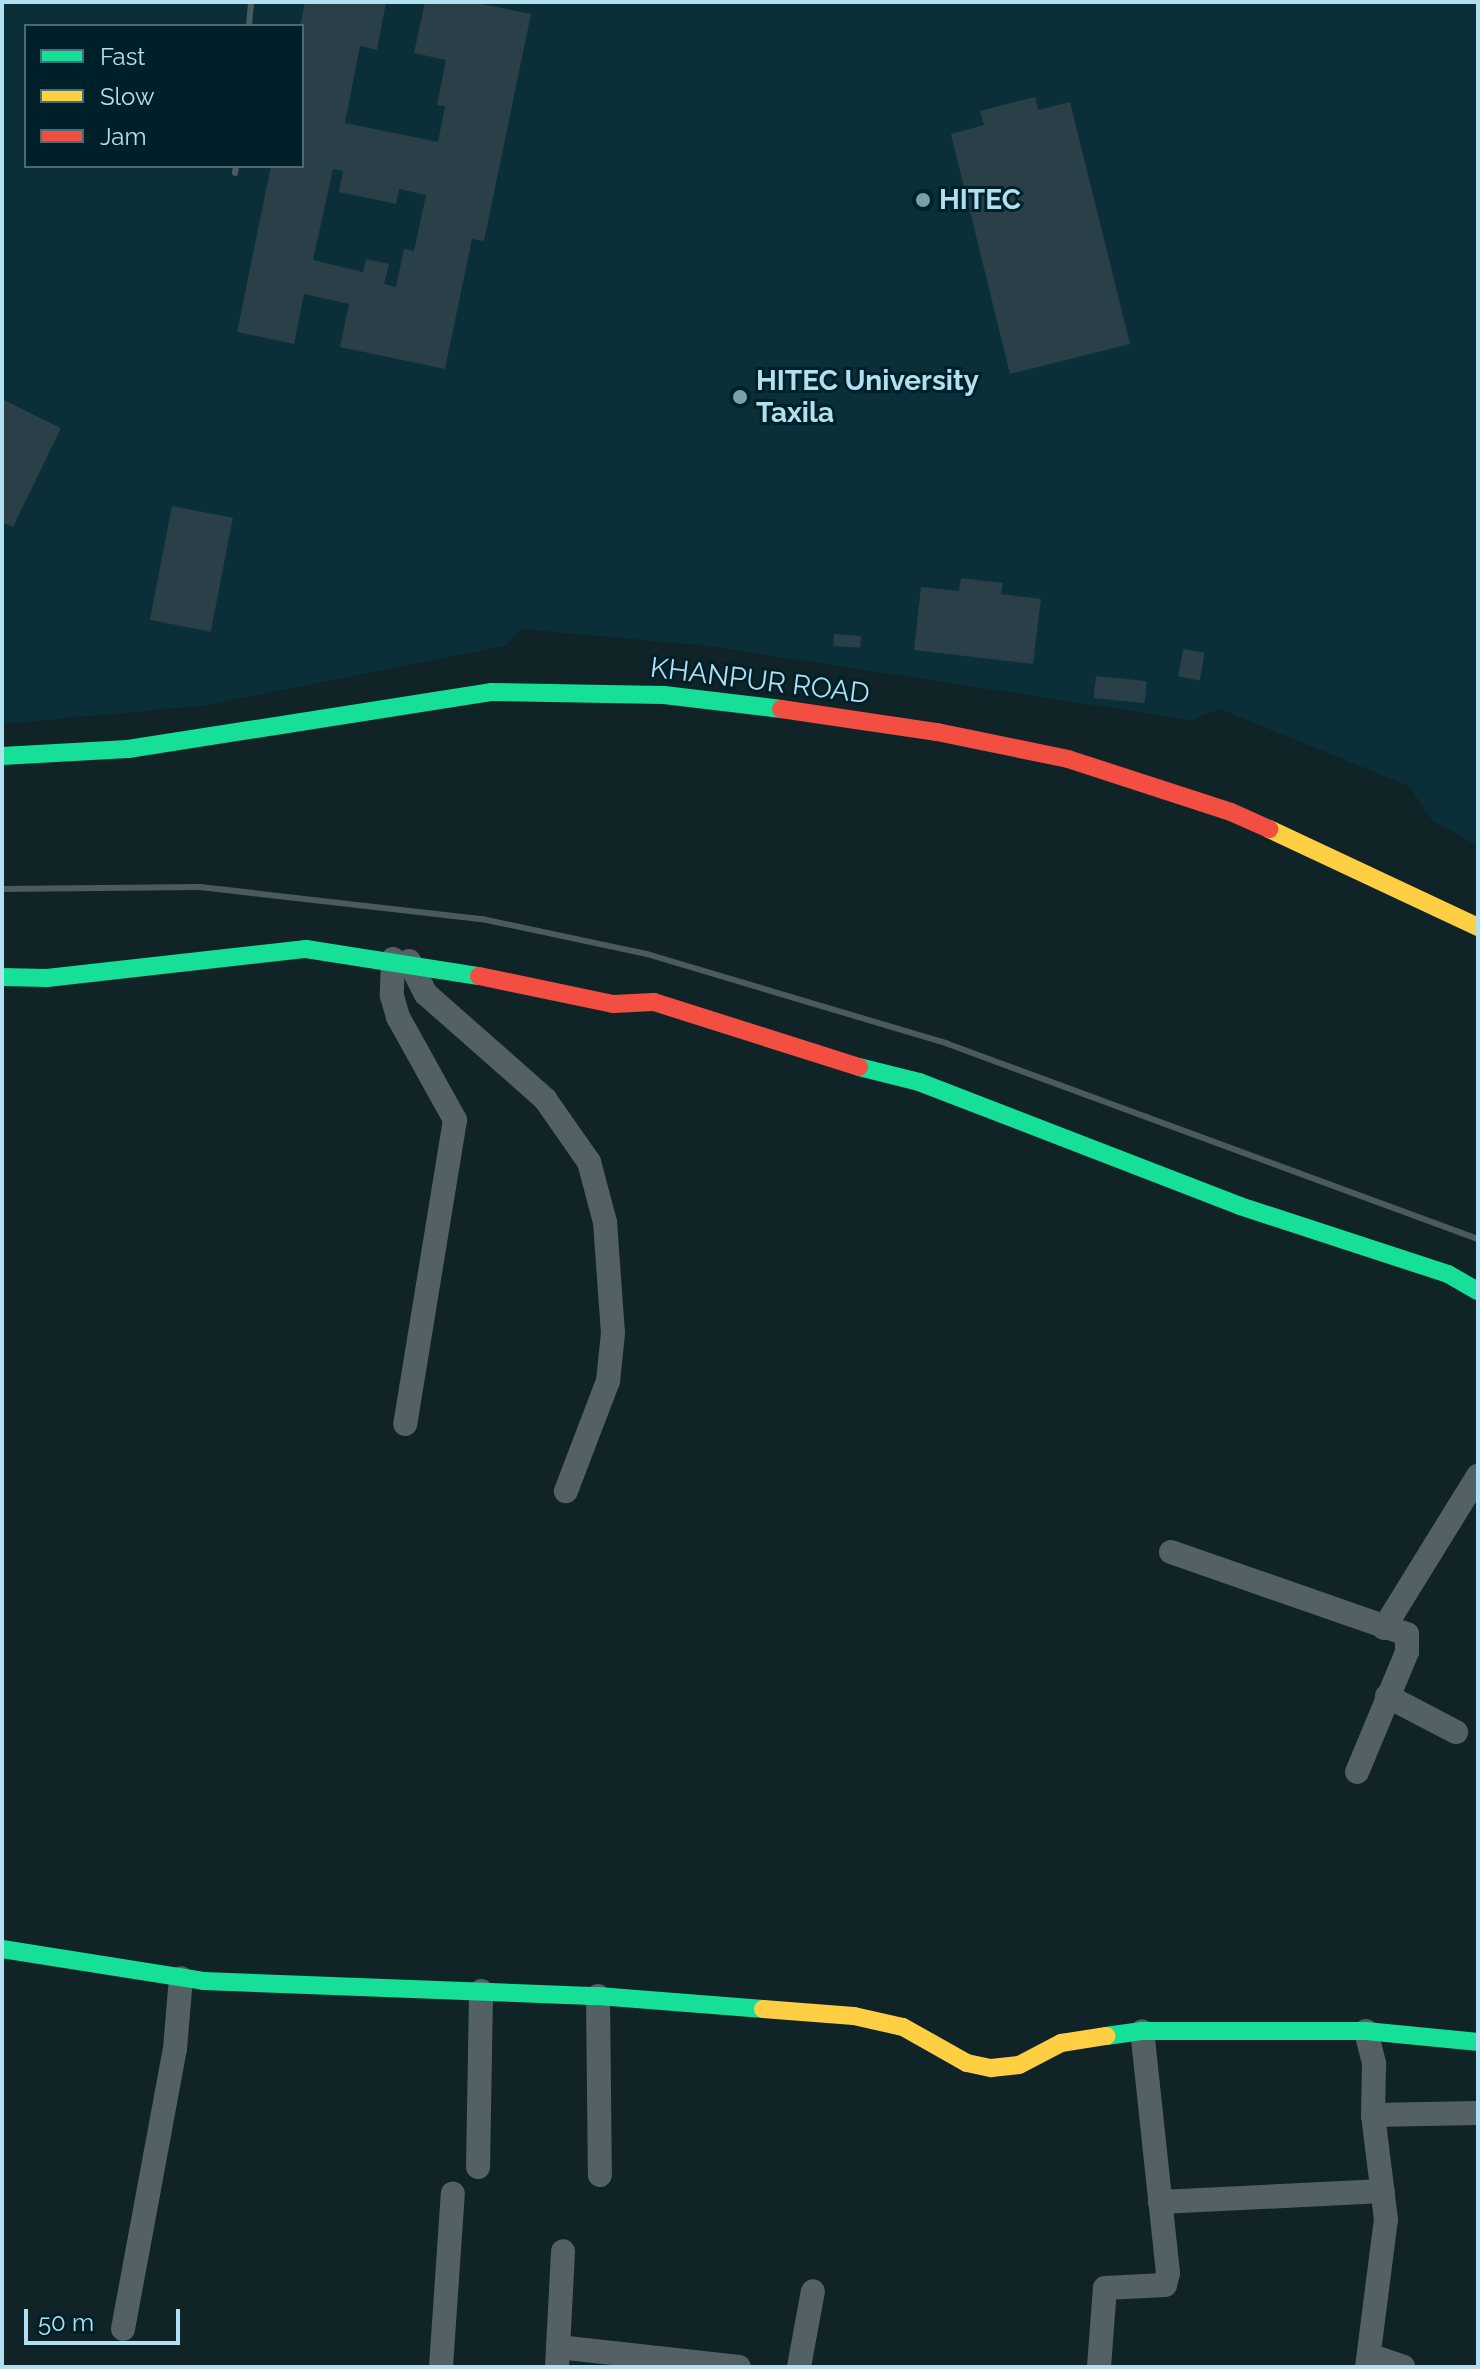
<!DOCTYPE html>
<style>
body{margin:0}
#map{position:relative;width:1480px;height:2369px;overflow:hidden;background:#102428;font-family:Raleway,sans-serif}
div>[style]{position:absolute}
.built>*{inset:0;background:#0a2f39}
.building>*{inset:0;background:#2a3f47;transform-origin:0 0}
.street>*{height:24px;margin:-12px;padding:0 12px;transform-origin:12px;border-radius:12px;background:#536165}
.fast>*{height:18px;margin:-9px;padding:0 9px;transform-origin:9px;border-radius:9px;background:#16e098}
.slow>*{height:18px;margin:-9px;padding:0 9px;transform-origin:9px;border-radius:9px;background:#ffcf43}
.jam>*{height:18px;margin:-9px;padding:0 9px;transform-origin:9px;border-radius:9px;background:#f24e42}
.rail>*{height:6px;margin:-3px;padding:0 3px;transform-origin:3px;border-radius:3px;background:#4b5a5e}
.dots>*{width:22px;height:22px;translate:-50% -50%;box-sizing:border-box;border:4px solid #002029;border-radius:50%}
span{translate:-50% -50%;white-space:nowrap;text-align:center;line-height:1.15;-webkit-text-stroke:6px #002029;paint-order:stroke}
.poi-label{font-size:28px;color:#b1e1f0;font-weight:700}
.left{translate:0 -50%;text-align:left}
.street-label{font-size:28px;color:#b1e1f0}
.frame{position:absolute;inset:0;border:4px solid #b1e1f0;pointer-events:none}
.legend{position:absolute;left:24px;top:24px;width:280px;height:144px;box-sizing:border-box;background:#002029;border:2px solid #476d79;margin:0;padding:10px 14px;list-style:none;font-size:24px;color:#b1e1f0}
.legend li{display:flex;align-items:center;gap:16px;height:40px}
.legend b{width:40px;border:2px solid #476d79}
.scale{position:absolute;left:24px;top:2309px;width:156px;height:36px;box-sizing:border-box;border:4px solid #b1e1f0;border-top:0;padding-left:10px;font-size:24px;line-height:28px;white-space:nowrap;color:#b1e1f0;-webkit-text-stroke:6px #002029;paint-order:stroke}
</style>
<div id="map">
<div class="built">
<i style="clip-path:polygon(evenodd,2px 2px,1478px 2px,1478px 846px,1432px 820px,1409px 786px,1220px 709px,1191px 720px,708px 646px,522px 629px,505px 646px,200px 706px,2px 724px,2px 2px,26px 26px,302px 26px,302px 166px,26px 166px,26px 26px)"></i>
</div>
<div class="building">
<i style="clip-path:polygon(evenodd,305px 2px,386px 2px,377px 50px,360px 46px,345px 123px,438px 142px,445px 106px,437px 105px,446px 60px,414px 53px,425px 2px,472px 2px,531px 14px,484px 241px,472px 239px,445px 369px,340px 347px,349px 304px,304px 294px,294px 344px,237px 332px,271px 166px,302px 166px,300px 26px,305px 2px,333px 169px,343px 171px,339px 192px,396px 204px,399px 189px,426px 195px,414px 251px,404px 249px,396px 287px,384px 284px,389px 264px,366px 259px,363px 272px,313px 260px,333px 169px)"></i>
<i style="clip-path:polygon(1035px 97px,1038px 110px,1070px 102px,1130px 344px,1010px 374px,951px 134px,984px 125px,980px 111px)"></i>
<i style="clip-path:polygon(4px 400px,61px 428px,13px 527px,2px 522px)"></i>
<i style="left:172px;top:506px;width:62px;height:116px;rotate:11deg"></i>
<i style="clip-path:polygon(961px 578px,1003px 583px,1001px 594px,1041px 599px,1033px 664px,914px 650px,921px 587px,959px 591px)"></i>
<i style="left:834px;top:634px;width:27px;height:12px;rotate:4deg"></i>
<i style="left:1183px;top:649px;width:22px;height:28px;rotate:10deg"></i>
<i style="left:1096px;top:676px;width:51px;height:22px;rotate:6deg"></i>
</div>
<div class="street">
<i style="left:393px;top:959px;width:37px;rotate:92deg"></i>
<i style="left:392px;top:996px;width:22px;rotate:74deg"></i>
<i style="left:398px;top:1017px;width:118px;rotate:61deg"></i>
<i style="left:455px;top:1120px;width:308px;rotate:99.3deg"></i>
<i style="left:409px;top:961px;width:37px;rotate:63deg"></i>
<i style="left:426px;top:994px;width:159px;rotate:41.4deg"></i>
<i style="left:545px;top:1099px;width:77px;rotate:55.1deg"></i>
<i style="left:589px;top:1162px;width:62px;rotate:75.1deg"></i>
<i style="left:605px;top:1222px;width:111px;rotate:85.9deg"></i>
<i style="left:613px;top:1333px;width:48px;rotate:95.9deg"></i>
<i style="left:608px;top:1381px;width:118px;rotate:110.9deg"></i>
<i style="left:1171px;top:1552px;width:250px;rotate:19.2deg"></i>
<i style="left:1407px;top:1634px;width:18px;rotate:90deg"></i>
<i style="left:1407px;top:1652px;width:130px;rotate:112.6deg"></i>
<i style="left:1384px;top:1628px;width:179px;rotate:-58.3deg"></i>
<i style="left:1387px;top:1696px;width:78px;rotate:27.6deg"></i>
<i style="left:598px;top:1996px;width:179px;rotate:89.4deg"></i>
<i style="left:1366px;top:2031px;width:34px;rotate:76deg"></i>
<i style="left:1374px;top:2064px;width:51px;rotate:91.1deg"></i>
<i style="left:1373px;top:2115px;width:105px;rotate:82.9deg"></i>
<i style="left:1386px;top:2219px;width:149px;rotate:97.3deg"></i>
<i style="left:1373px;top:2115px;width:105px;rotate:-1.1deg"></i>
<i style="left:478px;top:2167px;width:176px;rotate:-89deg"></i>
<i style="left:1160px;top:2202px;width:223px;rotate:-2.8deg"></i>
<i style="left:123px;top:2329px;width:285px;rotate:-79.5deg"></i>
<i style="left:175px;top:2049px;width:71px;rotate:-85.2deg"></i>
<i style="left:558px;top:2347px;width:182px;rotate:6.3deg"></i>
<i style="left:1369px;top:2355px;width:36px;rotate:19deg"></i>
<i style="left:441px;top:2367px;width:174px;rotate:-86.1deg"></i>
<i style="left:557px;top:2367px;width:116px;rotate:-87deg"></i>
<i style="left:799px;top:2367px;width:77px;rotate:-79.6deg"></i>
<i style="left:1099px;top:2367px;width:79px;rotate:-85.7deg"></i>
<i style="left:1105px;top:2288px;width:60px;rotate:-2.9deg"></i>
<i style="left:1165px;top:2285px;width:12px;rotate:-76deg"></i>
<i style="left:1168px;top:2273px;width:243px;rotate:-96.1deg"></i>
</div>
<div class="fast">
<i style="left:2px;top:756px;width:126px;rotate:-3.2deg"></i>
<i style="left:128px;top:749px;width:367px;rotate:-8.9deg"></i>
<i style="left:491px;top:692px;width:173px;rotate:1deg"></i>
<i style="left:664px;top:695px;width:118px;rotate:6.8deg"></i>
<i style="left:2px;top:977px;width:45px;rotate:1.3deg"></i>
<i style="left:47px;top:978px;width:261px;rotate:-6.4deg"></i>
<i style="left:306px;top:949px;width:175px;rotate:8.9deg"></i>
<i style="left:859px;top:1067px;width:62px;rotate:14deg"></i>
<i style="left:919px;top:1082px;width:344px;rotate:21.1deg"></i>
<i style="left:1240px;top:1206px;width:219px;rotate:18.1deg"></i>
<i style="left:1448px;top:1274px;width:34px;rotate:30deg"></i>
<i style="left:2px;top:1949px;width:204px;rotate:9deg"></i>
<i style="left:203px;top:1981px;width:395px;rotate:2.2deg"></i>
<i style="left:598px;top:1996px;width:166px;rotate:4.5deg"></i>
<i style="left:1106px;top:2036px;width:36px;rotate:-8deg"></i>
<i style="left:1142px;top:2031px;width:224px"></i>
<i style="left:1366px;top:2031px;width:113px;rotate:5.6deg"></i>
</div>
<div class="slow">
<i style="left:1269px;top:829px;width:231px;rotate:25.1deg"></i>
<i style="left:763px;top:2009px;width:91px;rotate:4.4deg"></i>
<i style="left:854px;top:2016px;width:50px;rotate:12.7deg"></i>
<i style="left:903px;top:2027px;width:73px;rotate:29.4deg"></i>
<i style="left:967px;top:2063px;width:25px;rotate:12deg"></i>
<i style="left:991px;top:2068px;width:28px;rotate:-6deg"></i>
<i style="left:1019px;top:2065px;width:47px;rotate:-27.6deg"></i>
<i style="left:1061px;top:2043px;width:46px;rotate:-8.8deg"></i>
</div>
<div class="jam">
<i style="left:781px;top:709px;width:158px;rotate:8.4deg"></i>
<i style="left:937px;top:732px;width:134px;rotate:11.6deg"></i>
<i style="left:1068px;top:759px;width:171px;rotate:18deg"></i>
<i style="left:1231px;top:812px;width:42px;rotate:24.1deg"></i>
<i style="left:479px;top:976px;width:137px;rotate:11.8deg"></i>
<i style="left:613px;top:1004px;width:41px;rotate:-2.8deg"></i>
<i style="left:654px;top:1002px;width:215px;rotate:17.6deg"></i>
</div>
<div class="rail">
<i style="left:249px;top:26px;width:24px;rotate:-85deg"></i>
<i style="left:235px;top:173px;width:7px;rotate:-82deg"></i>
<i style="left:2px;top:889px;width:198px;rotate:-0.6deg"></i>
<i style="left:200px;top:887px;width:284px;rotate:6.5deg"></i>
<i style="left:482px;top:919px;width:169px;rotate:12deg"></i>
<i style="left:647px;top:954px;width:314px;rotate:16.6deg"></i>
<i style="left:948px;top:1044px;width:565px;rotate:20.2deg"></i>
</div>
<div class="dots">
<i style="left:923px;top:200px;background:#799faa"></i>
<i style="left:740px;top:397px;background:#799faa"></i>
</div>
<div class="poi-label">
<span class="left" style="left:939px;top:200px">HITEC</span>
<span class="left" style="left:756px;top:397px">HITEC University<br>Taxila</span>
</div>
<div class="street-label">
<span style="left:760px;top:681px;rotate:7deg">KHANPUR ROAD</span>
</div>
<div class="frame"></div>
<ul class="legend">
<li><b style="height:10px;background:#16e098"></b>Fast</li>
<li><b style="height:10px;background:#ffcf43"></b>Slow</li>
<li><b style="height:10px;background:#f24e42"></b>Jam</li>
</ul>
<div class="scale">50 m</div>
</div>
